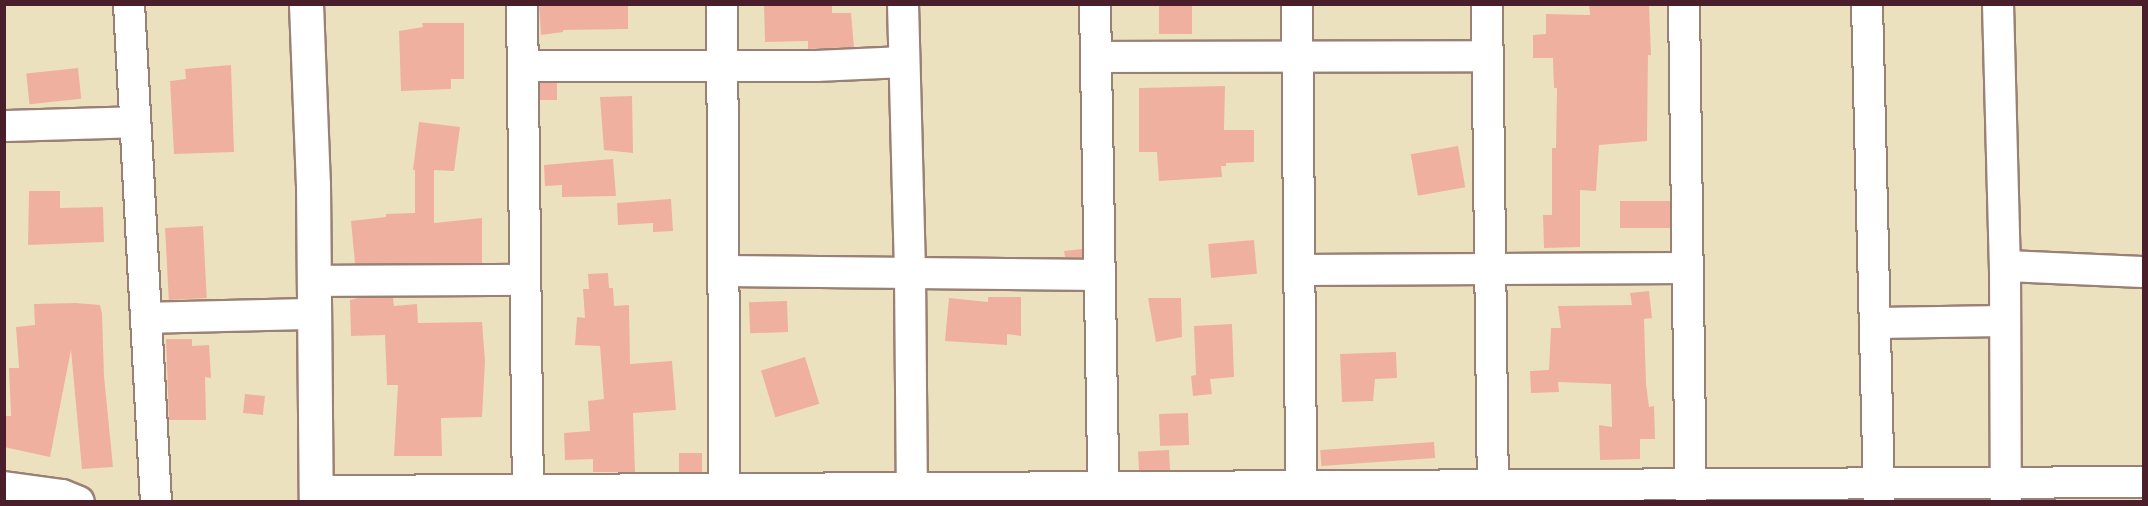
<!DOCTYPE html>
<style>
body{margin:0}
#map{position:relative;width:2148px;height:506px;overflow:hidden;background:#ece1bf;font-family:"Sorts Mill Goudy",serif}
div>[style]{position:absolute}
.building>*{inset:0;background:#f0b0a0;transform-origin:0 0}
.roads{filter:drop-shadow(2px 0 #9b8075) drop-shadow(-2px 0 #9b8075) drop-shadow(0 2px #9b8075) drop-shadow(0 -2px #9b8075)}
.street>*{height:30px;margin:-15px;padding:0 15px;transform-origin:15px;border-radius:15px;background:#fff}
.secondary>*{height:33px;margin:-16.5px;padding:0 16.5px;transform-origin:16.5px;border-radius:16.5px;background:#fff}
span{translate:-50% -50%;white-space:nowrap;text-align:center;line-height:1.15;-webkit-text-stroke:6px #fcf5e5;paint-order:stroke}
.frame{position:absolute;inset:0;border:6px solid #4a1f2b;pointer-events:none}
</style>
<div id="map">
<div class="building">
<i style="clip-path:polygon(539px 4px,628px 4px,628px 29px,563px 30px,563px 32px,541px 35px)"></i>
<i style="clip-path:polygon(764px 4px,832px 4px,832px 13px,851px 13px,854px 47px,808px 49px,808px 41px,765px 42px)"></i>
<i style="left:1159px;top:4px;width:33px;height:30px"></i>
<i style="clip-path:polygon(1589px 4px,1649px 4px,1651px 55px,1648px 55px,1647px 141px,1599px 145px,1596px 191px,1580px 190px,1580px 247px,1544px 248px,1543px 215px,1552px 215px,1552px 148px,1556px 148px,1557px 88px,1554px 88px,1553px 58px,1533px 58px,1533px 35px,1546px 34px,1546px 14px,1590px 15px)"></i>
<i style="clip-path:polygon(422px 23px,464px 23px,464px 79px,451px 79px,451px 89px,401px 91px,399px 31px,423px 27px)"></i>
<i style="clip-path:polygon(231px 65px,234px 152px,174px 154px,170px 81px,186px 79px,185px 69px)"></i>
<i style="left:78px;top:68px;width:31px;height:52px;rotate:84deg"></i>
<i style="left:540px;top:83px;width:17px;height:17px"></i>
<i style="clip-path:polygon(1225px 86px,1224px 130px,1254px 130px,1254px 162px,1226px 163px,1226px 166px,1221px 166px,1222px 177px,1159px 181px,1157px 152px,1139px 152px,1139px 88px)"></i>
<i style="clip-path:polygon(632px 96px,633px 153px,604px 150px,600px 97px)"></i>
<i style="clip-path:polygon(419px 122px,460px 127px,454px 171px,434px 170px,434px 223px,482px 218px,482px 263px,355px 264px,351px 221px,386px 217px,386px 214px,415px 213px,415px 170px,413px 170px)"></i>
<i style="left:1458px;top:146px;width:42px;height:48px;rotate:80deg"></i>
<i style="clip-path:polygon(613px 159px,616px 196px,562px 197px,562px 185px,545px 186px,544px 165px)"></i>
<i style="clip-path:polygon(29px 191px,60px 191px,60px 208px,103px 207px,104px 242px,28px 245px)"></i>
<i style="clip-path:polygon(671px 199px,673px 231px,653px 232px,653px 223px,618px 225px,617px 203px)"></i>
<i style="left:1670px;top:201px;width:27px;height:50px;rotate:90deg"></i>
<i style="left:203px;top:226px;width:72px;height:38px;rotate:87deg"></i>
<i style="left:1254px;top:240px;width:34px;height:46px;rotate:85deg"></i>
<i style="clip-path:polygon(1082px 249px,1082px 258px,1065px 257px,1064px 251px)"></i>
<i style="clip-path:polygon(608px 273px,609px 288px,613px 288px,614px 306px,629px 305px,630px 364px,672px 361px,676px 410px,633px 413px,635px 472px,593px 472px,593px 459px,565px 460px,564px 433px,590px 431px,588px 401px,604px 399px,600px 346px,575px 345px,577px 317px,585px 318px,583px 289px,589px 289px,588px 274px)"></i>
<i style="clip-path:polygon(1649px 291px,1652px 318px,1644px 319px,1646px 384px,1649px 407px,1654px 406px,1655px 439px,1640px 439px,1640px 459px,1600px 460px,1599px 425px,1612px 427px,1611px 384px,1558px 382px,1559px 392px,1531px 393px,1530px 371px,1549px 370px,1551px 328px,1561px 328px,1558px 306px,1632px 305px,1630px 293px)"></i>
<i style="clip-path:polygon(988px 297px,1021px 297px,1021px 336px,1007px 334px,1007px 345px,945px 341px,949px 298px,988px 302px)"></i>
<i style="clip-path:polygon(358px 298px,393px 298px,394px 306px,417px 304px,418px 323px,482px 322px,485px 361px,482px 417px,441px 418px,442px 456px,394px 456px,398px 385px,387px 385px,385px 335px,351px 336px,350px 300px)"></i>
<i style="clip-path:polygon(1148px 298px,1181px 298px,1182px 337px,1156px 342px)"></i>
<i style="left:787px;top:301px;width:31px;height:38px;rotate:88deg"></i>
<i style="clip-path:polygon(76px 303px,100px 305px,102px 313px,104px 376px,113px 467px,82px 469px,71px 350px,50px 457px,4px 447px,4px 416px,11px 416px,9px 368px,19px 368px,16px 327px,35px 325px,34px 304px)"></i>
<i style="clip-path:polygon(1232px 324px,1234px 377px,1210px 379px,1212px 394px,1193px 396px,1191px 376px,1196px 375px,1194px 326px)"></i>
<i style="clip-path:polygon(166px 339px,192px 339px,192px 346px,209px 345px,211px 378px,205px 377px,206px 420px,169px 420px)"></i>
<i style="clip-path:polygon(1396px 352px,1397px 378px,1375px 379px,1373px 401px,1342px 402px,1340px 354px)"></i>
<i style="left:805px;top:357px;width:49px;height:46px;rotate:73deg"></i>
<i style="left:245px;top:394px;width:20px;height:19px;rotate:6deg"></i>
<i style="left:1188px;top:413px;width:32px;height:29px;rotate:88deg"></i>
<i style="left:1434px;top:442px;width:16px;height:114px;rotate:86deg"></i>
<i style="left:1169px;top:450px;width:20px;height:31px;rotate:87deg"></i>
<i style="left:679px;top:453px;width:23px;height:19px"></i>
</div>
<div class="roads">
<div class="street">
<i style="left:129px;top:4px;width:499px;rotate:86.9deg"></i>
<i style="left:522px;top:4px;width:498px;rotate:89.3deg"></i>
<i style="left:722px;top:4px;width:498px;rotate:89.7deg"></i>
<i style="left:903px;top:4px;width:269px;rotate:88.5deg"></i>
<i style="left:910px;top:273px;width:229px;rotate:89.5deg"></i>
<i style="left:1095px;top:4px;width:498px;rotate:89deg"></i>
<i style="left:1297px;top:4px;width:498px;rotate:89.5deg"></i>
<i style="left:1487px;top:4px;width:498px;rotate:89.3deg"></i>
<i style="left:1684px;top:4px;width:498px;rotate:89.2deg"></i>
<i style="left:1867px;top:4px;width:498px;rotate:88.6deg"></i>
<i style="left:1998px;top:4px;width:262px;rotate:88.5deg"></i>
<i style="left:2005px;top:266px;width:236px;rotate:89.8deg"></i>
<i style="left:1096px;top:57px;width:391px;rotate:-0.1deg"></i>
<i style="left:523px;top:66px;width:293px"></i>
<i style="left:816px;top:66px;width:88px;rotate:-2.6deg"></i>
<i style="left:4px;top:126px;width:131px;rotate:-1.7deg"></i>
<i style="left:2005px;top:266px;width:139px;rotate:2.5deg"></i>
<i style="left:1299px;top:270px;width:388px;rotate:-0.3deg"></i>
<i style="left:726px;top:271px;width:374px;rotate:0.6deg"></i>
<i style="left:313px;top:281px;width:211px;rotate:-0.3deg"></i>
<i style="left:146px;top:318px;width:167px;rotate:-1.4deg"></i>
<i style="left:1875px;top:323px;width:130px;rotate:-0.9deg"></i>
<i style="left:4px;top:487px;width:59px;rotate:7.9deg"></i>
<i style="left:62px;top:495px;width:18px;rotate:22deg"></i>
<i style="left:316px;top:491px;width:1828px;rotate:-0.28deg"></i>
</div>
<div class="secondary">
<i style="left:306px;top:4px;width:180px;rotate:87.8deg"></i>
<i style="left:313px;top:184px;width:318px;rotate:89.5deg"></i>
</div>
</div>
<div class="frame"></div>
</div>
